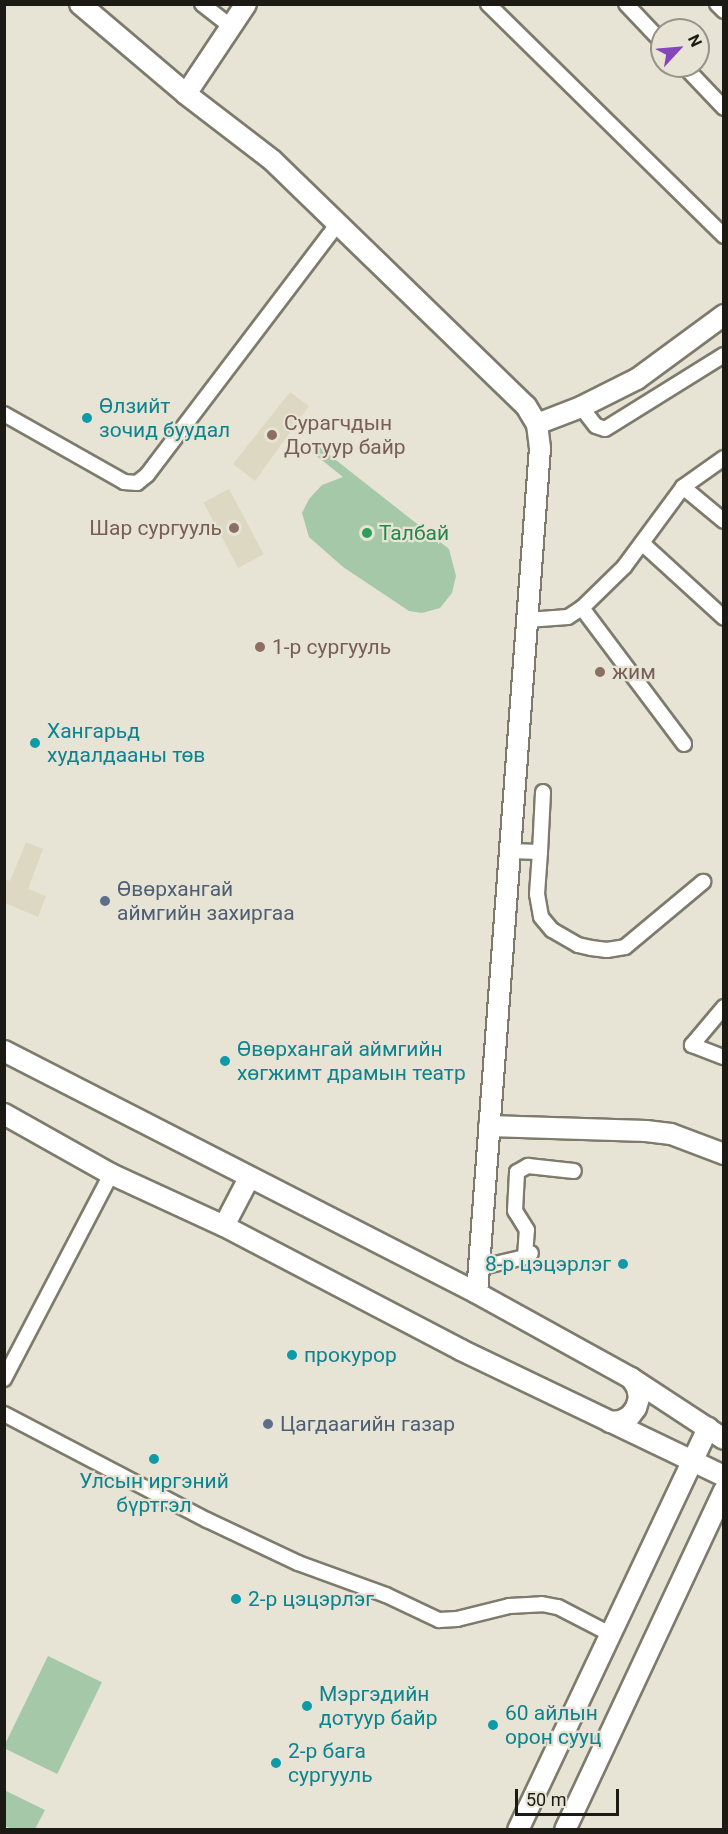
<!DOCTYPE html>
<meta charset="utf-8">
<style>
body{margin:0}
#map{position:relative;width:728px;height:1834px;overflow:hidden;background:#e7e4d5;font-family:Roboto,sans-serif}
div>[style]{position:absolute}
.built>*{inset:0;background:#dcd8c1;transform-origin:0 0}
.green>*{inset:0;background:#a5c8a8;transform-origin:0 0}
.roads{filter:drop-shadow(2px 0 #7e7b6d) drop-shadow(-2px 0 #7e7b6d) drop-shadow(0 2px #7e7b6d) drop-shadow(0 -2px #7e7b6d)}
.street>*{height:14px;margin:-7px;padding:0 7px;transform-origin:7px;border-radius:7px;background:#fff}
.secondary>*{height:20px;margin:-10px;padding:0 10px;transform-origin:10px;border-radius:10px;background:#fff}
.dots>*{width:16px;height:16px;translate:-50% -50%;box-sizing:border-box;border:3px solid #e7e4d5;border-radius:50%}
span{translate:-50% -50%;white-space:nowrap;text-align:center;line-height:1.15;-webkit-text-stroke:4.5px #e7e4d5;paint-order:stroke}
.culture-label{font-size:21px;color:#0d838f}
.left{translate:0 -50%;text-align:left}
.right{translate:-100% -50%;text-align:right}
.education-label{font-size:21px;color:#785e54}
.leisure-label{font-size:21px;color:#27864d}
.service-label{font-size:21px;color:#4e5e75}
.frame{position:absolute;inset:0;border:6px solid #1c1a15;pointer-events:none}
.north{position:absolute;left:650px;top:18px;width:60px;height:60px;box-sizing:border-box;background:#e7e4d5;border:2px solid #969388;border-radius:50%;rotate:64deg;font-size:16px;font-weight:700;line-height:24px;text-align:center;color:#1c1a15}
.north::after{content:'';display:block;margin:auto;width:21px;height:27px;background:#8646bb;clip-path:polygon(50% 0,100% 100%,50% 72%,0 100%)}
.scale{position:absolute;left:515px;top:1789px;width:104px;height:27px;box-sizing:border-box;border:3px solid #1c1a15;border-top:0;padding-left:8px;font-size:18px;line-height:21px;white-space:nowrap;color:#1c1a15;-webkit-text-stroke:4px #e7e4d5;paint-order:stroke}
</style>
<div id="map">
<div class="built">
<i style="clip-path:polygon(290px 392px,309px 406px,255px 481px,233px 464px)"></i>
<i style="left:229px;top:489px;width:74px;height:29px;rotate:62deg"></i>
<i style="clip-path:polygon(26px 842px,43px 849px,28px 889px,46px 896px,38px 917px,5px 903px,5px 879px,10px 881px)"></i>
</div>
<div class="green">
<i style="clip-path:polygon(318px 446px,449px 549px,456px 576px,452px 593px,440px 608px,422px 613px,409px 611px,343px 567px,309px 537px,302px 513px,309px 499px,322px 485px,343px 477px,313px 453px)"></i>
<i style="left:48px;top:1656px;width:60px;height:102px;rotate:26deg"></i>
<i style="clip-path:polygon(4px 1790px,45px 1810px,35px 1829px,12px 1829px,5px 1826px)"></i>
</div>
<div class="roads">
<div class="street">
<i style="left:202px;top:4px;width:37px;rotate:38deg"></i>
<i style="left:488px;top:4px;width:331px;rotate:44.5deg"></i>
<i style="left:626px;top:4px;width:52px;rotate:46.5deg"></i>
<i style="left:717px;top:4px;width:10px;rotate:45deg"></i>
<i style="left:684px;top:66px;width:58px;rotate:46.4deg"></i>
<i style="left:581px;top:407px;width:24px;rotate:52deg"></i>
<i style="left:596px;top:426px;width:9px;rotate:18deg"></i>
<i style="left:605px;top:429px;width:140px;rotate:-31.9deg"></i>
<i style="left:4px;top:414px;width:138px;rotate:29.5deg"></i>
<i style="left:124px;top:482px;width:13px;rotate:4deg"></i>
<i style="left:137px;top:483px;width:13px;rotate:-39deg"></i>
<i style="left:147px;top:475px;width:316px;rotate:-52.8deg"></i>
<i style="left:683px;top:487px;width:53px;rotate:39.7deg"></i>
<i style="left:642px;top:543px;width:111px;rotate:42.4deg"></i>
<i style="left:582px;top:608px;width:170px;rotate:53.1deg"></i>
<i style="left:527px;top:620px;width:41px;rotate:-4.2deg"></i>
<i style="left:568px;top:617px;width:17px;rotate:-33deg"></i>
<i style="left:582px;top:608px;width:59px;rotate:-44.3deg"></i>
<i style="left:624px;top:567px;width:99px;rotate:-53.6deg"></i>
<i style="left:683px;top:487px;width:50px;rotate:-35.3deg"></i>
<i style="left:510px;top:851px;width:30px;rotate:2deg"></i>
<i style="left:540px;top:852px;width:60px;rotate:-87.1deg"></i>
<i style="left:540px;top:852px;width:42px;rotate:94.1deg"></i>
<i style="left:537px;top:894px;width:23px;rotate:80deg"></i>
<i style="left:541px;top:917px;width:17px;rotate:50deg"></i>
<i style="left:552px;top:930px;width:30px;rotate:30deg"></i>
<i style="left:578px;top:945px;width:13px;rotate:13deg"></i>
<i style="left:591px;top:948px;width:16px;rotate:7deg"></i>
<i style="left:607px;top:950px;width:18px;rotate:-9deg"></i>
<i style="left:625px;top:947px;width:102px;rotate:-39.8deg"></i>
<i style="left:724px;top:1007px;width:50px;rotate:130.1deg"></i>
<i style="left:692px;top:1045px;width:34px;rotate:21deg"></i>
<i style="left:525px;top:1257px;width:27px;rotate:-86deg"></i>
<i style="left:527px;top:1230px;width:22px;rotate:-122deg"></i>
<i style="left:515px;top:1211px;width:39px;rotate:-87deg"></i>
<i style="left:517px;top:1172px;width:13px;rotate:-29deg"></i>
<i style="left:528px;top:1166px;width:46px;rotate:6.2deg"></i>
<i style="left:478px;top:1268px;width:48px;rotate:-13.2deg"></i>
<i style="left:525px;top:1257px;width:7px;rotate:-34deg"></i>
<i style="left:4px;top:1379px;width:231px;rotate:-62.4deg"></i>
<i style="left:4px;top:1414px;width:229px;rotate:27.6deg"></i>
<i style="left:207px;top:1520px;width:101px;rotate:25.3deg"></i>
<i style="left:298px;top:1563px;width:94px;rotate:20deg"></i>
<i style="left:386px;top:1595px;width:59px;rotate:25.3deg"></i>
<i style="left:439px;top:1620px;width:18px;rotate:-3deg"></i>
<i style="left:457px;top:1619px;width:54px;rotate:-14deg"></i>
<i style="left:509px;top:1606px;width:33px;rotate:-3deg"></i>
<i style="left:542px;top:1604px;width:16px;rotate:11deg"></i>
<i style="left:558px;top:1607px;width:59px;rotate:27.4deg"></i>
</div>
<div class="secondary">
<i style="left:80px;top:4px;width:139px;rotate:40.3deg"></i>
<i style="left:186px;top:94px;width:108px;rotate:37.5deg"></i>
<i style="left:272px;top:160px;width:354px;rotate:44.1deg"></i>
<i style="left:526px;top:406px;width:21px;rotate:59deg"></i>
<i style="left:537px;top:424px;width:24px;rotate:83deg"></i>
<i style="left:540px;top:448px;width:847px;rotate:94.26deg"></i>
<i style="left:186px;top:94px;width:108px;rotate:-56.3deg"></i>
<i style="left:537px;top:424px;width:47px;rotate:-21.1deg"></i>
<i style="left:581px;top:407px;width:63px;rotate:-26.6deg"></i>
<i style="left:637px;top:379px;width:108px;rotate:-36.3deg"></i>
<i style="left:4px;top:1051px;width:531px;rotate:27.1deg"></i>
<i style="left:477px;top:1293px;width:176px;rotate:28.9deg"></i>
<i style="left:631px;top:1378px;width:111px;rotate:33.3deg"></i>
<i style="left:4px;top:1114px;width:123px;rotate:29.3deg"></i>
<i style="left:111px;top:1174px;width:124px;rotate:24.7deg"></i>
<i style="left:224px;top:1226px;width:267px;rotate:27.6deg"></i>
<i style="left:461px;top:1350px;width:292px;rotate:25.6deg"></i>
<i style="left:489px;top:1126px;width:157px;rotate:1.8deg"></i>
<i style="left:646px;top:1131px;width:25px;rotate:7deg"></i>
<i style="left:671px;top:1134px;width:57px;rotate:20.7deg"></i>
<i style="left:224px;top:1226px;width:54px;rotate:-62.5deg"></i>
<i style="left:610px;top:1422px;width:11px;rotate:-5deg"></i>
<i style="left:621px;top:1421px;width:10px;rotate:-29deg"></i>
<i style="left:630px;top:1416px;width:10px;rotate:-53deg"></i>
<i style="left:636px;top:1408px;width:10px;rotate:-73deg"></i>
<i style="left:639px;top:1398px;width:11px;rotate:-100deg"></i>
<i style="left:637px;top:1387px;width:11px;rotate:-124deg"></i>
<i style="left:518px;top:1830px;width:445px;rotate:-64.7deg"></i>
<i style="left:565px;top:1830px;width:375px;rotate:-64.9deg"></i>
</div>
</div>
<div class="dots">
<i style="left:87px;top:418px;background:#0f9aa8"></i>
<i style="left:272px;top:435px;background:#8d6e63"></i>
<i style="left:234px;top:528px;background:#8d6e63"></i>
<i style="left:367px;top:533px;background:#2e9e5b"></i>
<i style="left:260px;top:647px;background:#8d6e63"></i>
<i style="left:600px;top:672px;background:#8d6e63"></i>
<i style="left:35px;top:743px;background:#0f9aa8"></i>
<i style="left:105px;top:901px;background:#5c6f8a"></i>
<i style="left:225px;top:1061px;background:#0f9aa8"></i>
<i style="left:623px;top:1264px;background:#0f9aa8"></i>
<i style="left:292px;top:1355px;background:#0f9aa8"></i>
<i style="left:268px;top:1424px;background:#5c6f8a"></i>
<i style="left:154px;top:1459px;background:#0f9aa8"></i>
<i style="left:236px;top:1599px;background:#0f9aa8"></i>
<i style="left:307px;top:1706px;background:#0f9aa8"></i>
<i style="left:493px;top:1725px;background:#0f9aa8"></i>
<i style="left:276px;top:1763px;background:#0f9aa8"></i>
</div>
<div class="culture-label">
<span class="left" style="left:99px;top:418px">Өлзийт<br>зочид буудал</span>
<span class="left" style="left:47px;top:743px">Хангарьд<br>худалдааны төв</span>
<span class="left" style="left:237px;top:1061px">Өвөрхангай аймгийн<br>хөгжимт драмын театр</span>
<span class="right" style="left:611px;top:1264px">8-р цэцэрлэг</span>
<span class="left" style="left:304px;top:1355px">прокурор</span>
<span style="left:154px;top:1493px">Улсын иргэний<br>бүртгэл</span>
<span class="left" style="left:248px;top:1599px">2-р цэцэрлэг</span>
<span class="left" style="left:319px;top:1706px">Мэргэдийн<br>дотуур байр</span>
<span class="left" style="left:505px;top:1725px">60 айлын<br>орон сууц</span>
<span class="left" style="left:288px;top:1763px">2-р бага<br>сургууль</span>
</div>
<div class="education-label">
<span class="left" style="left:284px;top:435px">Сурагчдын<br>Дотуур байр</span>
<span class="right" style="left:222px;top:528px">Шар сургууль</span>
<span class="left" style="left:272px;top:647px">1-р сургууль</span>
<span class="left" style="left:612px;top:672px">жим</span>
</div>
<div class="leisure-label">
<span class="left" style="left:379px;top:533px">Талбай</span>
</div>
<div class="service-label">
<span class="left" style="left:117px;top:901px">Өвөрхангай<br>аймгийн захиргаа</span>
<span class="left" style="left:280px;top:1424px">Цагдаагийн газар</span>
</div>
<div class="frame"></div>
<div class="north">N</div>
<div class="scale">50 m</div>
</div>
